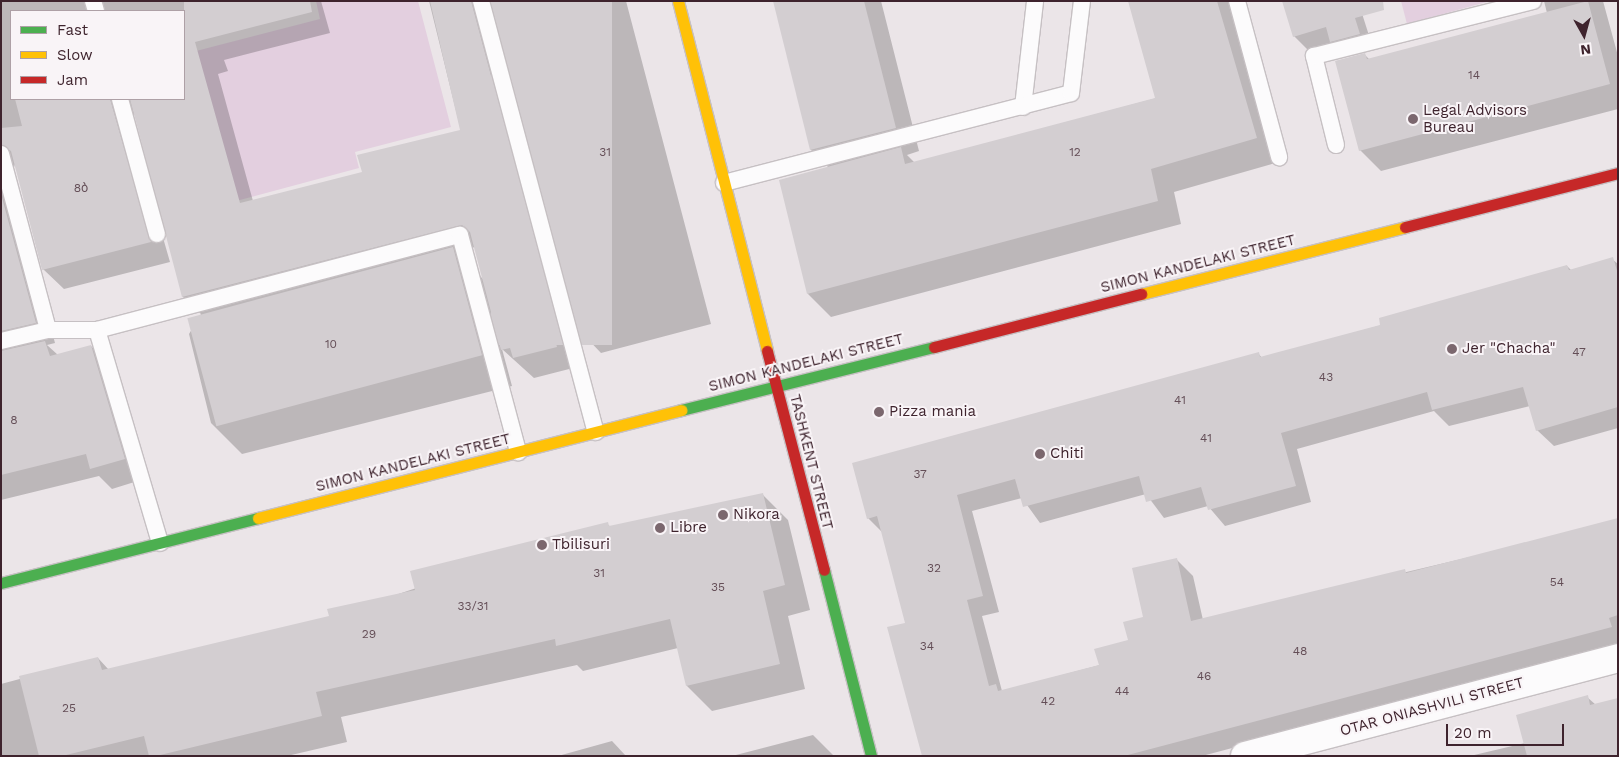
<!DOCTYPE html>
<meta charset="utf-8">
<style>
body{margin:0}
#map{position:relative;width:1619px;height:757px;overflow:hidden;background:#ebe5e8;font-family:"Work Sans","Noto Sans Georgian",sans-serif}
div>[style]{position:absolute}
.green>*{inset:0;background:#e3cfdf}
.shadow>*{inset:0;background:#0003}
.building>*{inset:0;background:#d3ced1;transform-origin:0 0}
.roads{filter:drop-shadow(1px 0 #c6c0c3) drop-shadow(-1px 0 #c6c0c3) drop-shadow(0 1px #c6c0c3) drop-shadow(0 -1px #c6c0c3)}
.lane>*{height:16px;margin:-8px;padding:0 8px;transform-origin:8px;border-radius:8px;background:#fcfbfc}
.street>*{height:28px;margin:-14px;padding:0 14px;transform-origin:14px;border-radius:14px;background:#fcfbfc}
.fast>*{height:11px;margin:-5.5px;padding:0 5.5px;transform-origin:5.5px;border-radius:5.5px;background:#4caf50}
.slow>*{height:11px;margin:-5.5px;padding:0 5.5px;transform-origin:5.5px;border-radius:5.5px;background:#ffc107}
.jam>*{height:11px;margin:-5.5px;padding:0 5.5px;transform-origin:5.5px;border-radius:5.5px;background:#c62828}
.dots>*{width:14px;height:14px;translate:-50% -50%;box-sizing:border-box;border:2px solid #f9f4f7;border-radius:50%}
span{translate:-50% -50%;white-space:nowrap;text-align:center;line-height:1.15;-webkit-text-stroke:4px #f9f4f7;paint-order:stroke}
.number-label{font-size:12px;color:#644e57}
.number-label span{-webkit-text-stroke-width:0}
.poi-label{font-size:15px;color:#3e232d}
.left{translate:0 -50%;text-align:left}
.street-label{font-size:15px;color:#3e232d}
.frame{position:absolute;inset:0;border:2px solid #3e232d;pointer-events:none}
.legend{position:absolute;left:10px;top:10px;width:175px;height:90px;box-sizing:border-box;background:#f9f4f7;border:1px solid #aea0a6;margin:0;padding:6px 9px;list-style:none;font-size:15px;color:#3e232d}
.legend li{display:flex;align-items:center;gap:10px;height:25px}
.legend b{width:25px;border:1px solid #aea0a6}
.north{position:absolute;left:1559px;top:10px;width:50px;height:50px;-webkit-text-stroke:4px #f9f4f7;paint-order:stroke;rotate:173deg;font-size:14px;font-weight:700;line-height:20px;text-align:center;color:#3e232d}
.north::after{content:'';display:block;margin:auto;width:18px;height:22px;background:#3e232d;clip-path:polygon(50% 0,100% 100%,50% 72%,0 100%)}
.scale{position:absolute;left:1446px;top:724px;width:118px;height:22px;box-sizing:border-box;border:2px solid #3e232d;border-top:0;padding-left:6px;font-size:15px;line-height:18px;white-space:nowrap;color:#3e232d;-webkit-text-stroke:4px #f9f4f7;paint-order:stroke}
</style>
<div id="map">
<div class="green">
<i style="clip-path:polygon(316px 1px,418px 1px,451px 127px,355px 152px,359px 168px,236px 201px,196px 51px,320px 19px)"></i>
<i style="clip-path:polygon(1401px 1px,1490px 1px,1407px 24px)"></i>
</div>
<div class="shadow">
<i style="clip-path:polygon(evenodd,1px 1px,321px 1px,330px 33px,224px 60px,228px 71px,218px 74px,253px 201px,364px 173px,461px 131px,429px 1px,626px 1px,711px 324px,601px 353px,581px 332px,497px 16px,491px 25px,577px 367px,534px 378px,502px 349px,512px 386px,242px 454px,211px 423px,189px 334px,201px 314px,183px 297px,135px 114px,130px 123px,170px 262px,64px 289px,43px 269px,15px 164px,11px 178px,55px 343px,47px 345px,58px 355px,91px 346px,111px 367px,144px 479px,112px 489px,99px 476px,1px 500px,1px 1px,11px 11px,184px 11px,184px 99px,11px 99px,11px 11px,1px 1px,475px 247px,484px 280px,456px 252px,475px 247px)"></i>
<i style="clip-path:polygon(774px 1px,881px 1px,919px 151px,907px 155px,915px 163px,1157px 98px,1129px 1px,1233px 1px,1279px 162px,1174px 192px,1181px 224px,831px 317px,808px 294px,829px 168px,811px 150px)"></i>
<i style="clip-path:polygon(1358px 1px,1373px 48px,1345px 55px,1333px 43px,1308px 50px,1294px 36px)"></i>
<i style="clip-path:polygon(1544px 1px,1603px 1px,1618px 56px,1618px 109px,1381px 171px,1360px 150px,1365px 55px,1370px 60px,1547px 13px)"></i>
<i style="clip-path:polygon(1612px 259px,1618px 264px,1618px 428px,1554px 446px,1537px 430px,1530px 406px,1449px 426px,1434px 411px,1297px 449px,1311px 502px,1225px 526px,1208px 506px,1164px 518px,1146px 494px,1040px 523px,1022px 498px,972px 511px,999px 612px,982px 616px,1002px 691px,1100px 665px,1129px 641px,1177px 560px,1193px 576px,1203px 620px,1618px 522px,1618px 646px,1202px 756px,923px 756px,906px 624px,882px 532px,868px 518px,1258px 353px,1262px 358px,1382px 325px,1567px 266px,1571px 270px)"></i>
<i style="clip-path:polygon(763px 495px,788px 520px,810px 610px,788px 616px,805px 689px,712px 711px,687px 686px,678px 648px,583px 671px,577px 665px,341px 717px,347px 742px,287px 756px,1px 756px,1px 684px,98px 658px,109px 670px,330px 617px,607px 524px,611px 527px)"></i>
<i style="clip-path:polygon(1587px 697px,1596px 705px,1618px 756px,1470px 756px,1525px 743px)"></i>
<i style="clip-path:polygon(813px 735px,834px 756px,732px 756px)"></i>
<i style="clip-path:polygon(612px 741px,626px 756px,558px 756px)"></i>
</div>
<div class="building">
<i style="clip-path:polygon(184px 1px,310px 1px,312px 12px,195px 42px,240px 203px,362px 172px,357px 155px,460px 130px,430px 1px,471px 1px,561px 338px,555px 339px,557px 347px,513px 358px,510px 348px,501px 350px,470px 232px,462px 225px,182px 297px,130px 99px,184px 99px)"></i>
<i style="left:491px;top:1px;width:121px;height:344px"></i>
<i style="clip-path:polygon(773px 1px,864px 1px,896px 128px,810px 150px)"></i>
<i style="clip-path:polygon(1128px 1px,1217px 1px,1257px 138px,1151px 169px,1158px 201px,807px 294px,779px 180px,901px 147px,905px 164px,1155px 98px)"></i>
<i style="clip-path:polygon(1282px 1px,1383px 1px,1384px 10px,1355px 18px,1360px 34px,1330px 42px,1326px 27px,1293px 37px)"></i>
<i style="clip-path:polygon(1588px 1px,1610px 84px,1359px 151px,1335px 61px,1365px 53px,1367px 59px)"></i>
<i style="clip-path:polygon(15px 99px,110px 99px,151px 242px,42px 270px,11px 151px,1px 144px,1px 128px,22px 126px)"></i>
<i style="clip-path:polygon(1px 194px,36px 323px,1px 331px)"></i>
<i style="left:453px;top:247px;width:112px;height:275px;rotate:75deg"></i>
<i style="clip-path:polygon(1613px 257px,1618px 274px,1618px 407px,1536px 431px,1523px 387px,1432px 410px,1427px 392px,1281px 433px,1296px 486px,1208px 510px,1201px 487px,1146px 502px,1139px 476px,1023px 507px,1015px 479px,957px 495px,983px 596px,967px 600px,989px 686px,996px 684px,998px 691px,1099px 665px,1094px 649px,1128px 640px,1123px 622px,1143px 617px,1132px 568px,1177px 558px,1191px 621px,1405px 569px,1406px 573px,1618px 518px,1618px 615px,1609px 618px,1612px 627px,1124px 756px,922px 756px,887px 627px,905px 623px,877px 516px,867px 519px,852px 463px,1259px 352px,1260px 357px,1380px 325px,1379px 318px,1567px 265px,1569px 270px)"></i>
<i style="clip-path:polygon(45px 341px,50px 356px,91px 345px,125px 459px,90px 469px,86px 454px,1px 475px,1px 351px)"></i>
<i style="clip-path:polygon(763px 493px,785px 585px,763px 591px,780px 664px,686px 686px,670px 619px,556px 646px,555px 639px,316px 692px,322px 716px,156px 756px,149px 756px,144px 736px,62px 756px,39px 756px,19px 676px,98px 657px,102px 670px,329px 616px,327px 609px,415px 590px,410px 571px,608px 522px,609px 526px)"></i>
<i style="clip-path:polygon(1588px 695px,1590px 705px,1618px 698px,1618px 756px,1527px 756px,1516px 715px)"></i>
</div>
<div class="roads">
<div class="lane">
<i style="left:93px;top:1px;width:10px;rotate:73deg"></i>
<i style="left:481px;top:1px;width:446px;rotate:75.1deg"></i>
<i style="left:1237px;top:1px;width:162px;rotate:74.9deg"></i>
<i style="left:120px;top:99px;width:140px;rotate:74.7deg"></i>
<i style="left:1023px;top:107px;width:107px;rotate:-83.5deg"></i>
<i style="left:1336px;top:145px;width:92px;rotate:-103.9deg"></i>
<i style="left:1314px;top:56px;width:226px;rotate:-14.1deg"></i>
<i style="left:1px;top:154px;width:182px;rotate:75deg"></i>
<i style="left:724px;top:183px;width:358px;rotate:-14.5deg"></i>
<i style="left:1071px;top:93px;width:93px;rotate:-83.2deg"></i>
<i style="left:97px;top:330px;width:375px;rotate:-14.7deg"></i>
<i style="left:460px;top:235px;width:225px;rotate:75deg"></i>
<i style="left:1px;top:341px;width:48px;rotate:-13.2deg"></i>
<i style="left:48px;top:330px;width:49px"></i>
<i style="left:97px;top:330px;width:222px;rotate:73.5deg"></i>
</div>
<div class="street">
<i style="left:1245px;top:756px;width:386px;rotate:-14.7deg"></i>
</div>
<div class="fast">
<i style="left:681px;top:410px;width:261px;rotate:-14deg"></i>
<i style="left:824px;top:570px;width:192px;rotate:75.8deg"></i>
<i style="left:1px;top:583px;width:265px;rotate:-14.2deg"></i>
</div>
<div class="slow">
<i style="left:678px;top:1px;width:361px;rotate:75.7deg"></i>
<i style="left:1141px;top:294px;width:272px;rotate:-14.2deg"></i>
<i style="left:258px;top:518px;width:437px;rotate:-14.3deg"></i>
</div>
<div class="jam">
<i style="left:1405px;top:227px;width:220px;rotate:-14.2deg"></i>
<i style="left:934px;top:347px;width:214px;rotate:-14.4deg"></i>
<i style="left:767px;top:351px;width:226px;rotate:75.4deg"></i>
</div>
</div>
<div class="dots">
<i style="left:1413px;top:119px;background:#7b676e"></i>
<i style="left:1452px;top:349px;background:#7b676e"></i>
<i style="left:879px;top:412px;background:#7b676e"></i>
<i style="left:1040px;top:454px;background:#7b676e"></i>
<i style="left:723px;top:515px;background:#7b676e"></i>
<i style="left:660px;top:528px;background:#7b676e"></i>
<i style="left:542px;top:545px;background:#7b676e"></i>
</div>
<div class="number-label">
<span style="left:1474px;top:76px">14</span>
<span style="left:605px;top:153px">31</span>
<span style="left:1075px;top:153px">12</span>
<span style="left:81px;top:189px">8ბ</span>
<span style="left:331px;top:345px">10</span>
<span style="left:1579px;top:353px">47</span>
<span style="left:1326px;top:378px">43</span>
<span style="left:1180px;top:401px">41</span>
<span style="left:14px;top:421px">8</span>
<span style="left:1206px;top:439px">41</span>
<span style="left:920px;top:475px">37</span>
<span style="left:934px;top:569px">32</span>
<span style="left:599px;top:574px">31</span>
<span style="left:1557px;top:583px">54</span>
<span style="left:718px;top:588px">35</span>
<span style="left:473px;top:607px">33/31</span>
<span style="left:369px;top:635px">29</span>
<span style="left:927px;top:647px">34</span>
<span style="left:1300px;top:652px">48</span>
<span style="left:1204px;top:677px">46</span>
<span style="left:1122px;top:692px">44</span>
<span style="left:1048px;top:702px">42</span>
<span style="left:69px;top:709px">25</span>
</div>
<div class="poi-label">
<span class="left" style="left:1423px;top:119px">Legal Advisors<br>Bureau</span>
<span class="left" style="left:1462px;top:349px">Jer "Chacha"</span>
<span class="left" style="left:889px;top:412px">Pizza mania</span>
<span class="left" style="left:1050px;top:454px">Chiti</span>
<span class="left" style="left:733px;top:515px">Nikora</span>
<span class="left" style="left:670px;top:528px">Libre</span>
<span class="left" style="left:552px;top:545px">Tbilisuri</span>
</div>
<div class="street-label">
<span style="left:1198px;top:264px;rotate:-14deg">SIMON KANDELAKI STREET</span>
<span style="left:806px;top:363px;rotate:-14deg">SIMON KANDELAKI STREET</span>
<span style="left:811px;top:462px;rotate:76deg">TASHKENT STREET</span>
<span style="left:413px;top:463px;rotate:-14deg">SIMON KANDELAKI STREET</span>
<span style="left:1432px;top:707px;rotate:-15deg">OTAR ONIASHVILI STREET</span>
</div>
<div class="frame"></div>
<ul class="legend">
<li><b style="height:6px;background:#4caf50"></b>Fast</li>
<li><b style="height:6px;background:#ffc107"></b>Slow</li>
<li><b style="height:6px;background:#c62828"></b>Jam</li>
</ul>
<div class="north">N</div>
<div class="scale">20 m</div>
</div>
